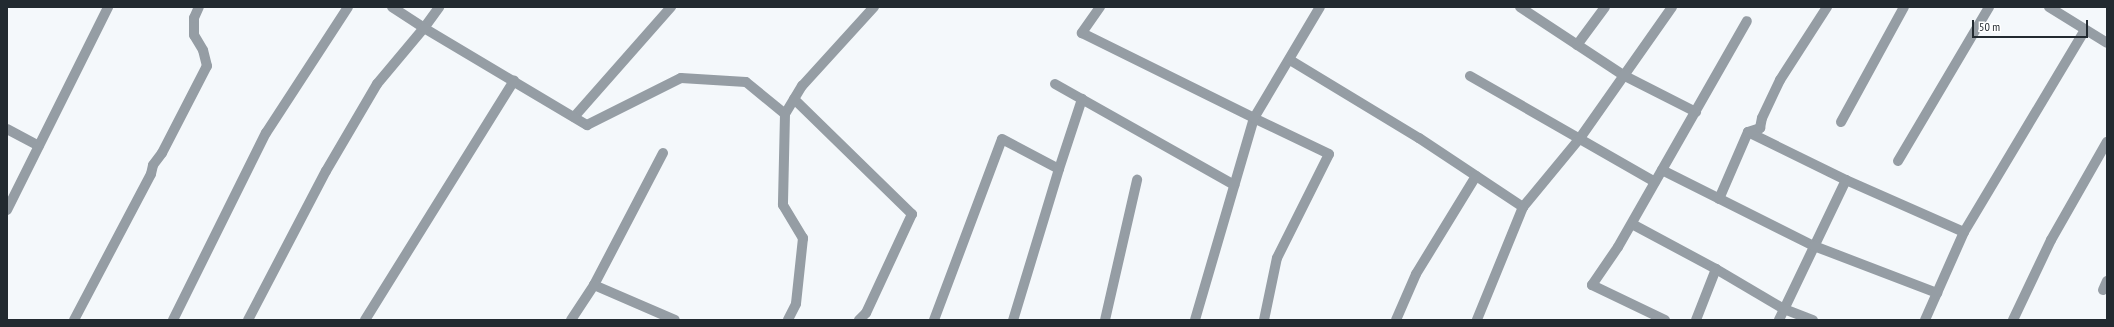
<!DOCTYPE html>
<style>
body{margin:0}
#map{position:relative;width:2114px;height:327px;overflow:hidden;background:#f4f8fb;font-family:"PT Sans Narrow",sans-serif}
div>[style]{position:absolute}
.minor>*{height:10px;margin:-5px;padding:0 5px;transform-origin:5px;border-radius:5px;background:#959da4}
span{translate:-50% -50%;white-space:nowrap;text-align:center;line-height:1.15;-webkit-text-stroke:4px #fff;paint-order:stroke}
.frame{position:absolute;inset:0;border:8px solid #222a30;pointer-events:none}
.scale{position:absolute;left:1972px;top:20px;width:116px;height:18px;box-sizing:border-box;border:2px solid #222a30;border-top:0;padding-left:5px;font-size:12px;line-height:14px;white-space:nowrap;color:#222a30;-webkit-text-stroke:3px #fff;paint-order:stroke}
</style>
<div id="map">
<div class="minor">
<i style="left:392px;top:7px;width:38px;rotate:33deg"></i>
<i style="left:424px;top:28px;width:26px;rotate:-54deg"></i>
<i style="left:1100px;top:7px;width:32px;rotate:125deg"></i>
<i style="left:1082px;top:33px;width:192px;rotate:26.3deg"></i>
<i style="left:1254px;top:118px;width:210px;rotate:106.3deg"></i>
<i style="left:1520px;top:7px;width:123px;rotate:33.4deg"></i>
<i style="left:1623px;top:75px;width:82px;rotate:26.9deg"></i>
<i style="left:2049px;top:7px;width:68px;rotate:31.8deg"></i>
<i style="left:1577px;top:45px;width:47px;rotate:-53.6deg"></i>
<i style="left:1290px;top:60px;width:151px;rotate:31.2deg"></i>
<i style="left:1419px;top:138px;width:125px;rotate:33.6deg"></i>
<i style="left:1523px;top:207px;width:122px;rotate:112.2deg"></i>
<i style="left:1470px;top:76px;width:213px;rotate:29.8deg"></i>
<i style="left:1055px;top:84px;width:206px;rotate:29.4deg"></i>
<i style="left:794px;top:99px;width:165px;rotate:44.3deg"></i>
<i style="left:912px;top:214px;width:109px;rotate:114.9deg"></i>
<i style="left:866px;top:313px;width:10px;rotate:135deg"></i>
<i style="left:785px;top:114px;width:33px;rotate:-59deg"></i>
<i style="left:802px;top:86px;width:107px;rotate:-47.7deg"></i>
<i style="left:574px;top:117px;width:147px;rotate:-48.6deg"></i>
<i style="left:1841px;top:122px;width:131px;rotate:-61.3deg"></i>
<i style="left:7px;top:129px;width:36px;rotate:28deg"></i>
<i style="left:1748px;top:132px;width:109px;rotate:26.1deg"></i>
<i style="left:1846px;top:180px;width:155px;rotate:115.6deg"></i>
<i style="left:663px;top:153px;width:149px;rotate:117.6deg"></i>
<i style="left:594px;top:285px;width:88px;rotate:23.4deg"></i>
<i style="left:1898px;top:161px;width:179px;rotate:-59.4deg"></i>
<i style="left:1059px;top:169px;width:74px;rotate:-71.8deg"></i>
<i style="left:1662px;top:170px;width:170px;rotate:26.6deg"></i>
<i style="left:1814px;top:246px;width:132px;rotate:20.9deg"></i>
<i style="left:1846px;top:180px;width:129px;rotate:23.8deg"></i>
<i style="left:1719px;top:199px;width:73px;rotate:-66.6deg"></i>
<i style="left:1748px;top:132px;width:13px;rotate:-18deg"></i>
<i style="left:1760px;top:128px;width:10px;rotate:-79deg"></i>
<i style="left:1762px;top:118px;width:42px;rotate:-64.7deg"></i>
<i style="left:1780px;top:80px;width:87px;rotate:-57.2deg"></i>
<i style="left:1523px;top:207px;width:89px;rotate:-50.4deg"></i>
<i style="left:1580px;top:138px;width:160px;rotate:-54.9deg"></i>
<i style="left:7px;top:210px;width:227px;rotate:-63.5deg"></i>
<i style="left:1632px;top:224px;width:95px;rotate:28.2deg"></i>
<i style="left:1716px;top:269px;width:79px;rotate:30.5deg"></i>
<i style="left:1784px;top:309px;width:31px;rotate:21deg"></i>
<i style="left:2103px;top:290px;width:10px;rotate:-66deg"></i>
<i style="left:74px;top:320px;width:165px;rotate:-62.2deg"></i>
<i style="left:151px;top:174px;width:9px;rotate:-77deg"></i>
<i style="left:153px;top:165px;width:15px;rotate:-53deg"></i>
<i style="left:162px;top:153px;width:98px;rotate:-62.7deg"></i>
<i style="left:207px;top:66px;width:16px;rotate:-104deg"></i>
<i style="left:203px;top:50px;width:17px;rotate:-121deg"></i>
<i style="left:194px;top:35px;width:17px;rotate:-90deg"></i>
<i style="left:194px;top:18px;width:12px;rotate:-66deg"></i>
<i style="left:173px;top:320px;width:209px;rotate:-63.6deg"></i>
<i style="left:266px;top:133px;width:150px;rotate:-56.9deg"></i>
<i style="left:248px;top:320px;width:168px;rotate:-62.4deg"></i>
<i style="left:326px;top:171px;width:101px;rotate:-59.6deg"></i>
<i style="left:377px;top:84px;width:73px;rotate:-50deg"></i>
<i style="left:424px;top:28px;width:190px;rotate:30.8deg"></i>
<i style="left:587px;top:125px;width:105px;rotate:-26.6deg"></i>
<i style="left:681px;top:78px;width:65px;rotate:3.5deg"></i>
<i style="left:746px;top:82px;width:50px;rotate:39.4deg"></i>
<i style="left:785px;top:114px;width:91px;rotate:91.3deg"></i>
<i style="left:783px;top:205px;width:39px;rotate:59deg"></i>
<i style="left:803px;top:238px;width:66px;rotate:96.1deg"></i>
<i style="left:796px;top:304px;width:18px;rotate:117deg"></i>
<i style="left:365px;top:320px;width:282px;rotate:-58.1deg"></i>
<i style="left:571px;top:320px;width:42px;rotate:-56.7deg"></i>
<i style="left:934px;top:320px;width:193px;rotate:-69.4deg"></i>
<i style="left:1002px;top:139px;width:64px;rotate:27.8deg"></i>
<i style="left:1059px;top:169px;width:158px;rotate:106.9deg"></i>
<i style="left:1105px;top:320px;width:144px;rotate:-77.1deg"></i>
<i style="left:1264px;top:320px;width:63px;rotate:-78.2deg"></i>
<i style="left:1277px;top:258px;width:116px;rotate:-63.4deg"></i>
<i style="left:1329px;top:154px;width:83px;rotate:-154.4deg"></i>
<i style="left:1254px;top:118px;width:129px;rotate:-59.3deg"></i>
<i style="left:1396px;top:320px;width:50px;rotate:-66.5deg"></i>
<i style="left:1416px;top:274px;width:115px;rotate:-58.5deg"></i>
<i style="left:1665px;top:320px;width:81px;rotate:-154.4deg"></i>
<i style="left:1592px;top:285px;width:46px;rotate:-55.6deg"></i>
<i style="left:1618px;top:247px;width:260px;rotate:-60.3deg"></i>
<i style="left:1696px;top:320px;width:55px;rotate:-68.6deg"></i>
<i style="left:1925px;top:320px;width:96px;rotate:-66.1deg"></i>
<i style="left:1964px;top:232px;width:235px;rotate:-59.1deg"></i>
<i style="left:2013px;top:320px;width:89px;rotate:-64.6deg"></i>
<i style="left:2051px;top:240px;width:113px;rotate:-60.3deg"></i>
</div>
<div class="frame"></div>
<div class="scale">50 m</div>
</div>
